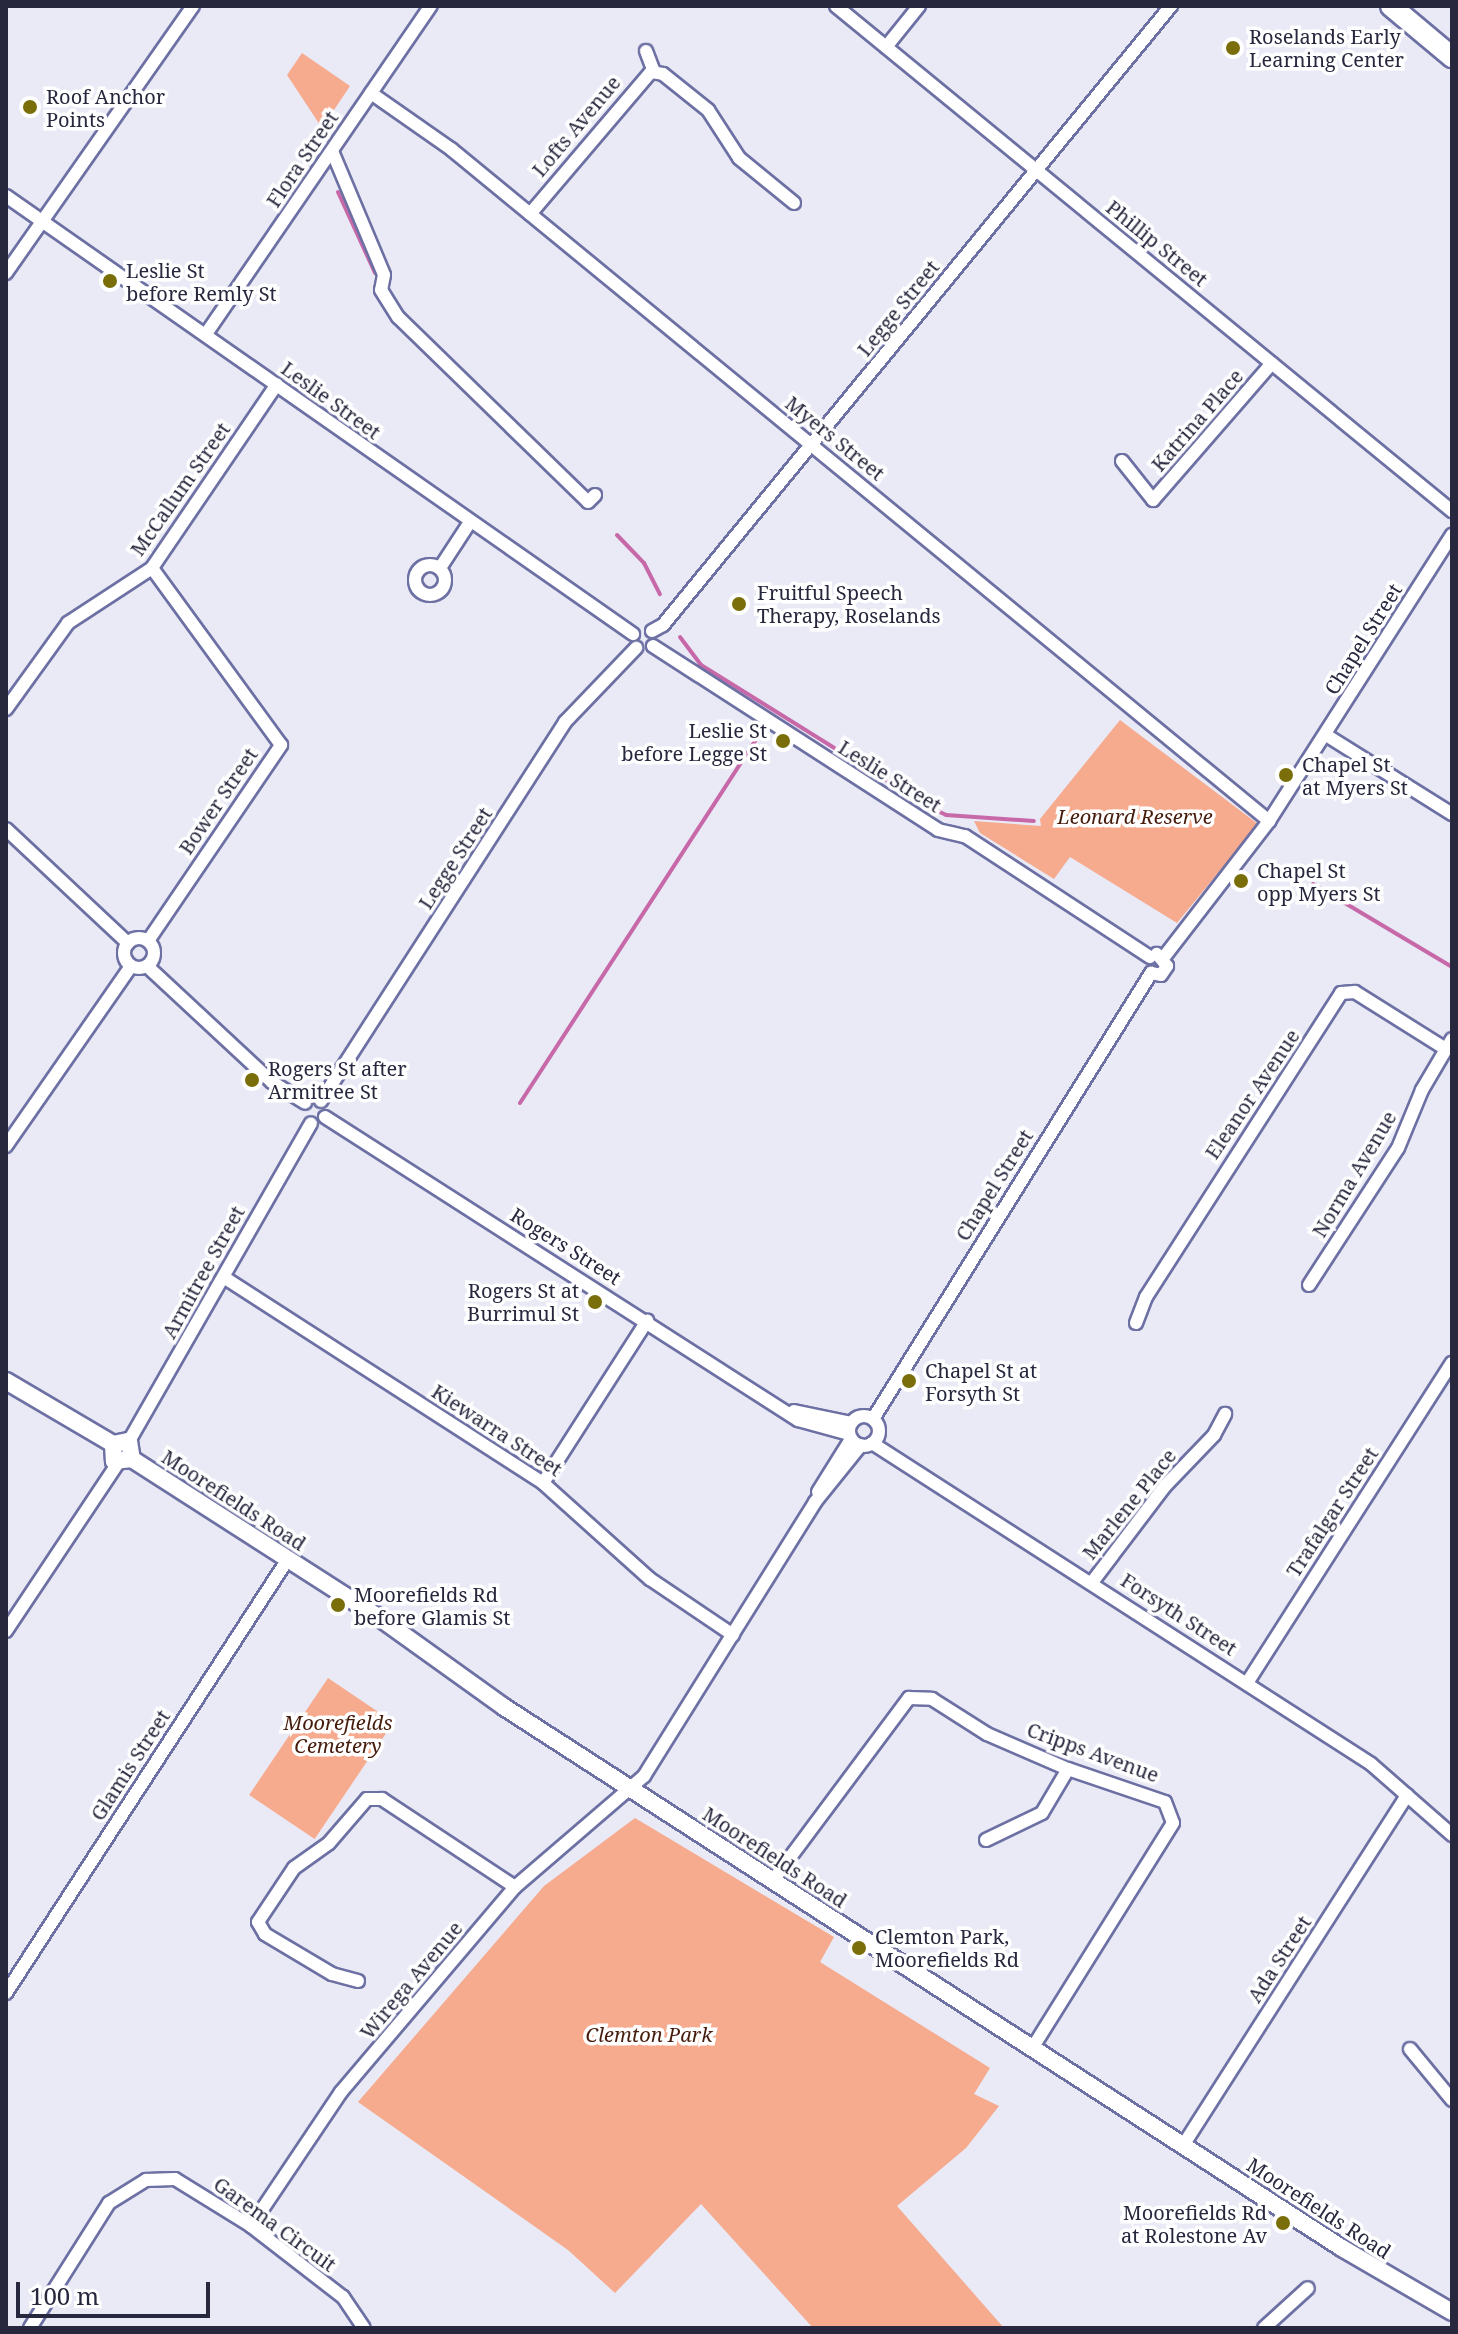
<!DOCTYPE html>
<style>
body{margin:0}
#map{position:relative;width:1458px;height:2334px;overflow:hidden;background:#e9eaf6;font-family:"Noto Serif",serif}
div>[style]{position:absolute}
.green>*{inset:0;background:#f6aa8e;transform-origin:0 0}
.stream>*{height:4px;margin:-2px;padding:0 2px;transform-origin:2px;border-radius:2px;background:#c768a8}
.roads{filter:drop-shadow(2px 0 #6d70a3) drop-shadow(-2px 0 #6d70a3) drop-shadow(0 2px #6d70a3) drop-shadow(0 -2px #6d70a3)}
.minor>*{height:12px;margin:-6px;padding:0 6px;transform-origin:6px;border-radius:6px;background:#fff}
.minor>.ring{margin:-6px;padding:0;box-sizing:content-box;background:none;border:12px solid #fff;border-radius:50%}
.secondary>*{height:16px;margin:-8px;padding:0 8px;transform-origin:8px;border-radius:8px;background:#fff}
.trunk>*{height:20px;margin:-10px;padding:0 10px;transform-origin:10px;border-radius:10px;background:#fff}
.dots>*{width:22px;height:22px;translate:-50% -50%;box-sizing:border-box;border:4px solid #fff;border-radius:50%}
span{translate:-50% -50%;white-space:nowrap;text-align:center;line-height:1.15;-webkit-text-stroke:7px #fff;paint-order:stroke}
.poi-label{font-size:20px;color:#27283e}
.left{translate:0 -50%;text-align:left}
.right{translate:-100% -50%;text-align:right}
.street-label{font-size:20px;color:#27283e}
.park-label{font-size:20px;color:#461c0c;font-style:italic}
.frame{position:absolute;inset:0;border:8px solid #27283e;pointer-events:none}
.scale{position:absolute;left:16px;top:2282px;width:194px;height:36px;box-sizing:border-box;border:4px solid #27283e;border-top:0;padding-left:10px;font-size:24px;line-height:28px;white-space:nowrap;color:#27283e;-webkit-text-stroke:6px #fff;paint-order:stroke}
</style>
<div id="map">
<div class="green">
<i style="clip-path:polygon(302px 53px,350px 86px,322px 128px,287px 75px)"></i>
<i style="clip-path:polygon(1120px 720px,1258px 824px,1177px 923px,1070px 857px,1054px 879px,980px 833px,974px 821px,1041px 826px,1040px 819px)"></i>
<i style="left:328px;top:1678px;width:79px;height:141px;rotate:34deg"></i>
<i style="clip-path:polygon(635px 1818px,834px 1937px,820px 1962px,990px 2068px,974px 2094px,999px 2106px,966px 2148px,897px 2206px,1004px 2328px,813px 2328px,701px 2204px,615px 2293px,568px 2250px,358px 2102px,544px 1886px)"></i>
</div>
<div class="stream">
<i style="left:338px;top:192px;width:89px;rotate:65.4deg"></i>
<i style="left:617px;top:535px;width:39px;rotate:46deg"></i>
<i style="left:644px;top:563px;width:35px;rotate:63deg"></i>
<i style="left:680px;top:637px;width:35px;rotate:53deg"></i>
<i style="left:701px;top:665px;width:269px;rotate:31.9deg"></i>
<i style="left:929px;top:807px;width:19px;rotate:25deg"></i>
<i style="left:946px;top:815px;width:88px;rotate:3.9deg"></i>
<i style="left:1313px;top:884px;width:162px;rotate:30.8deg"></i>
<i style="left:520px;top:1103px;width:440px;rotate:-57deg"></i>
</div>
<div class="roads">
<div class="minor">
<i style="left:836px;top:6px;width:797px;rotate:39.35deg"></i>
<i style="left:886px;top:47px;width:53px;rotate:-51.2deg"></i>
<i style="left:646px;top:51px;width:22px;rotate:69deg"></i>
<i style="left:371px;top:93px;width:98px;rotate:35deg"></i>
<i style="left:451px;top:149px;width:1059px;rotate:39.4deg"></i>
<i style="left:332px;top:151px;width:134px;rotate:67.2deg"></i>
<i style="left:384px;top:275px;width:15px;rotate:101deg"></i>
<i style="left:381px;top:290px;width:32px;rotate:58deg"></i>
<i style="left:398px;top:317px;width:265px;rotate:44.2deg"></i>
<i style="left:588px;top:502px;width:10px;rotate:-45deg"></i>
<i style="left:6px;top:196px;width:765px;rotate:34.94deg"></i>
<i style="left:530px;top:214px;width:187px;rotate:-49.6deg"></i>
<i style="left:651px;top:72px;width:12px;rotate:9deg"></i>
<i style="left:663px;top:74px;width:58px;rotate:38.7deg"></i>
<i style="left:708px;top:110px;width:57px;rotate:57.1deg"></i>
<i style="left:739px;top:158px;width:71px;rotate:39.3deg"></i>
<i style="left:6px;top:273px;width:326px;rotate:-55deg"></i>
<i style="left:206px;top:334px;width:398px;rotate:-55.6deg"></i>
<i style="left:1122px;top:461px;width:50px;rotate:51.5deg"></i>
<i style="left:1153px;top:500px;width:181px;rotate:-49deg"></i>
<i class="ring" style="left:415px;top:565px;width:18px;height:18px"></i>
<i style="left:440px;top:568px;width:55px;rotate:-56.9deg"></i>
<i style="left:652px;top:631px;width:13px;rotate:-29deg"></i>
<i style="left:663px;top:625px;width:801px;rotate:-50.63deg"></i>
<i style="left:653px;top:646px;width:339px;rotate:32.8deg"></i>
<i style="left:938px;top:830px;width:28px;rotate:13deg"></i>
<i style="left:965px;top:836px;width:221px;rotate:33.2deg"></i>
<i style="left:6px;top:709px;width:106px;rotate:-54.2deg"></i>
<i style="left:68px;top:623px;width:100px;rotate:-33.2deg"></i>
<i style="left:152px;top:568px;width:222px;rotate:-55.8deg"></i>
<i style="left:1326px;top:735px;width:149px;rotate:32.1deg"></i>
<i style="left:6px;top:829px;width:167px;rotate:43.1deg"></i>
<i class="ring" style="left:124px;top:938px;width:18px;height:18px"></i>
<i style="left:148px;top:941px;width:237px;rotate:-55.8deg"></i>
<i style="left:281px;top:745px;width:219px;rotate:-126.1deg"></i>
<i style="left:1164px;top:957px;width:172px;rotate:-52.3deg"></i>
<i style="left:1269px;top:821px;width:340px;rotate:-57.4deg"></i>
<i style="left:147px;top:966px;width:171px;rotate:42.9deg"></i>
<i style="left:272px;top:1082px;width:39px;rotate:32deg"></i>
<i style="left:1151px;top:973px;width:10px;rotate:11deg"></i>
<i style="left:1161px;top:975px;width:11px;rotate:-56deg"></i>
<i style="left:1167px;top:966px;width:16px;rotate:-130deg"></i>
<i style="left:321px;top:1101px;width:451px;rotate:-57.2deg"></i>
<i style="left:565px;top:722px;width:103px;rotate:-46.2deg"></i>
<i style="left:325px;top:1117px;width:562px;rotate:32.64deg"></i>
<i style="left:798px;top:1420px;width:53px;rotate:15.4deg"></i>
<i style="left:6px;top:1146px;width:219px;rotate:-55.2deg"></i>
<i style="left:225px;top:1278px;width:378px;rotate:32.8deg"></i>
<i style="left:543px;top:1483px;width:144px;rotate:41.9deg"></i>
<i style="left:650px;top:1579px;width:100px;rotate:34deg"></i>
<i style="left:1309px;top:1285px;width:163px;rotate:-57deg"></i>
<i style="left:1398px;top:1148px;width:63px;rotate:-67.5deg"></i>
<i style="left:1422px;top:1090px;width:59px;rotate:-59.5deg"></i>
<i style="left:1136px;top:1323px;width:28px;rotate:-69deg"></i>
<i style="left:1146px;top:1297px;width:361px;rotate:-57.3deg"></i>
<i style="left:1341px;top:993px;width:14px;rotate:-4deg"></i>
<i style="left:1355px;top:992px;width:107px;rotate:32.1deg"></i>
<i style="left:794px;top:1411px;width:58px;rotate:11.9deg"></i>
<i class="ring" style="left:849px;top:1416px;width:18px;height:18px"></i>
<i style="left:873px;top:1419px;width:526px;rotate:-58.06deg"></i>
<i style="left:129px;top:1441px;width:366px;rotate:-60.2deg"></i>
<i style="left:872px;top:1443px;width:593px;rotate:32.75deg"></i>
<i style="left:1371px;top:1764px;width:108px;rotate:41.2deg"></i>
<i style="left:543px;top:1483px;width:193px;rotate:-57.3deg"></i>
<i style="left:818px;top:1492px;width:62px;rotate:-58.1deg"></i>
<i style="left:1093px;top:1581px;width:119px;rotate:-52.8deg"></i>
<i style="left:1165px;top:1486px;width:71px;rotate:-46.1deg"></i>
<i style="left:1214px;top:1435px;width:24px;rotate:-62deg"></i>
<i style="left:6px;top:1631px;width:202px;rotate:-56.3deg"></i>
<i style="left:1247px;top:1683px;width:380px;rotate:-57.4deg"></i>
<i style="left:986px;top:1840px;width:62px;rotate:-25.7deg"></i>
<i style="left:1042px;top:1813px;width:51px;rotate:-59.4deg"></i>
<i style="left:774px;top:1879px;width:226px;rotate:-53.3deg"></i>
<i style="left:909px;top:1698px;width:23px;rotate:2deg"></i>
<i style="left:932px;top:1699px;width:65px;rotate:32.5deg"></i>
<i style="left:987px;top:1734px;width:88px;rotate:23.4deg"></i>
<i style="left:1068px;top:1769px;width:102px;rotate:18.8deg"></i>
<i style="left:1165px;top:1802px;width:22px;rotate:69deg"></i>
<i style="left:1173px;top:1823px;width:264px;rotate:122deg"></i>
<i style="left:358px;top:1981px;width:27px;rotate:-165deg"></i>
<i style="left:332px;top:1974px;width:78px;rotate:-149.2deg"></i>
<i style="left:265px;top:1934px;width:14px;rotate:-120deg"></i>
<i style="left:258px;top:1922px;width:65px;rotate:-56.3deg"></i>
<i style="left:294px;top:1868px;width:43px;rotate:-35.5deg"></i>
<i style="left:329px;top:1843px;width:58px;rotate:-49.2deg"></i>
<i style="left:367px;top:1799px;width:15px"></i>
<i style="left:382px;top:1799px;width:159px;rotate:33.5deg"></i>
<i style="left:6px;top:1993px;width:518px;rotate:-56.99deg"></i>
<i style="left:1410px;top:2049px;width:66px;rotate:50.5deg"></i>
<i style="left:1184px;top:2144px;width:414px;rotate:-57.4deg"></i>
<i style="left:251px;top:2226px;width:161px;rotate:-56.1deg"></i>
<i style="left:341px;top:2092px;width:269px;rotate:-49.7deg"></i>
<i style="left:515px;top:1887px;width:170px;rotate:-40.7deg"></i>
<i style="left:644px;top:1776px;width:323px;rotate:-58deg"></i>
<i style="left:815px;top:1502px;width:73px;rotate:-51.1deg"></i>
<i style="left:30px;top:2328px;width:148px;rotate:-57.7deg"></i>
<i style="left:109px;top:2203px;width:44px;rotate:-31.9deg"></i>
<i style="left:146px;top:2180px;width:29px;rotate:-2deg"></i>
<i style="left:175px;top:2179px;width:89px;rotate:31.7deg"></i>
<i style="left:251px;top:2226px;width:116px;rotate:37.7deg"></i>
<i style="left:343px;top:2297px;width:37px;rotate:56deg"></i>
<i style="left:1264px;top:2328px;width:59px;rotate:-42.3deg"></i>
</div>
<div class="secondary">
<i style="left:6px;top:1381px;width:124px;rotate:30.5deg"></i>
<i style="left:113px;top:1444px;width:16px;rotate:-11deg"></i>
<i style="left:129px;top:1441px;width:18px;rotate:81deg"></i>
<i style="left:113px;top:1444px;width:17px;rotate:87deg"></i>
<i style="left:114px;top:1461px;width:18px;rotate:-6deg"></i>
<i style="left:132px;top:1459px;width:291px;rotate:32.7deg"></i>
<i style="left:377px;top:1616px;width:156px;rotate:35.6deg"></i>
<i style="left:504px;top:1707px;width:997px;rotate:32.85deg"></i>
<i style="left:1342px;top:2248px;width:127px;rotate:30.2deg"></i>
</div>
<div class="trunk">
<i style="left:1391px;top:6px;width:80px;rotate:39.9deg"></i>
</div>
</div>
<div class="dots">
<i style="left:1233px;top:48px;background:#7a6e0a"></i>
<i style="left:30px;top:107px;background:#7a6e0a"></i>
<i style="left:110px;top:281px;background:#7a6e0a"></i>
<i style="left:739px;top:604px;background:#7a6e0a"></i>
<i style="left:783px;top:741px;background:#7a6e0a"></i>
<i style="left:1286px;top:775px;background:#7a6e0a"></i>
<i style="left:1241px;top:881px;background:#7a6e0a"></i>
<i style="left:252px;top:1080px;background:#7a6e0a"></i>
<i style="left:595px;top:1302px;background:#7a6e0a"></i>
<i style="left:909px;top:1381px;background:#7a6e0a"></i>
<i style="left:338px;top:1605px;background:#7a6e0a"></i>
<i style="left:859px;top:1948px;background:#7a6e0a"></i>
<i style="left:1283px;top:2223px;background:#7a6e0a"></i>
</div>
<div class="poi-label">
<span class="left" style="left:1249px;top:48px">Roselands Early<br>Learning Center</span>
<span class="left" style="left:46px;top:108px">Roof Anchor<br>Points</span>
<span class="left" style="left:126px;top:282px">Leslie St<br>before Remly St</span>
<span class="left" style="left:757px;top:604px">Fruitful Speech<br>Therapy, Roselands</span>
<span class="right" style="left:767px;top:742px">Leslie St<br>before Legge St</span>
<span class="left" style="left:1302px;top:776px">Chapel St<br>at Myers St</span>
<span class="left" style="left:1257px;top:882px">Chapel St<br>opp Myers St</span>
<span class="left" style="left:268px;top:1080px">Rogers St after<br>Armitree St</span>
<span class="right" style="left:579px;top:1302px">Rogers St at<br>Burrimul St</span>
<span class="left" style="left:925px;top:1382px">Chapel St at<br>Forsyth St</span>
<span class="left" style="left:354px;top:1606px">Moorefields Rd<br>before Glamis St</span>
<span class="left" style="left:875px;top:1948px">Clemton Park,<br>Moorefields Rd</span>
<span class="right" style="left:1267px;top:2224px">Moorefields Rd<br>at Rolestone Av</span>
</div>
<div class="street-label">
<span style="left:576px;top:126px;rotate:-50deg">Lofts Avenue</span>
<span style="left:302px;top:159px;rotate:-56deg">Flora Street</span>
<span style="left:1157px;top:243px;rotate:39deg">Phillip Street</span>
<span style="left:898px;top:308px;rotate:-51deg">Legge Street</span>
<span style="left:331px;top:400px;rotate:36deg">Leslie Street</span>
<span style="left:1197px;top:420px;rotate:-49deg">Katrina Place</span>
<span style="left:835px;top:438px;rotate:39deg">Myers Street</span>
<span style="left:180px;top:489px;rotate:-55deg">McCallum Street</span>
<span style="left:1363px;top:639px;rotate:-58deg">Chapel Street</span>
<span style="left:890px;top:776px;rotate:32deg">Leslie Street</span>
<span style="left:218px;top:801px;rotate:-56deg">Bower Street</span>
<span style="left:455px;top:858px;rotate:-57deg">Legge Street</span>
<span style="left:1252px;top:1094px;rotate:-56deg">Eleanor Avenue</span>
<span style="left:1354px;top:1174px;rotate:-59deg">Norma Avenue</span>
<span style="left:994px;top:1185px;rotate:-58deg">Chapel Street</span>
<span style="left:566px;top:1246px;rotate:32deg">Rogers Street</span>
<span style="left:203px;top:1272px;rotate:-61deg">Armitree Street</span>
<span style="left:497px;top:1430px;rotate:33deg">Kiewarra Street</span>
<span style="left:234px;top:1500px;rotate:33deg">Moorefields Road</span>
<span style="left:1129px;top:1504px;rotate:-51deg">Marlene Place</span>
<span style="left:1332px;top:1512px;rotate:-57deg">Trafalgar Street</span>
<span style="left:1179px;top:1614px;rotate:33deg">Forsyth Street</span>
<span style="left:1093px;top:1752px;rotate:20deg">Cripps Avenue</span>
<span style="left:130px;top:1765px;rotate:-57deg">Glamis Street</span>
<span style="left:775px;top:1857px;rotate:33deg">Moorefields Road</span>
<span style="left:1279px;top:1959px;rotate:-57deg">Ada Street</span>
<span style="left:411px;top:1980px;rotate:-50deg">Wirega Avenue</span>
<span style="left:1319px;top:2208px;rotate:33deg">Moorefields Road</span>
<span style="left:275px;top:2224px;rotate:36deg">Garema Circuit</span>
</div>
<div class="park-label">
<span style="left:1135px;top:816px">Leonard Reserve</span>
<span style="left:338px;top:1734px">Moorefields<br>Cemetery</span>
<span style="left:649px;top:2034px">Clemton Park</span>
</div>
<div class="frame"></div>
<div class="scale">100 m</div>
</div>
